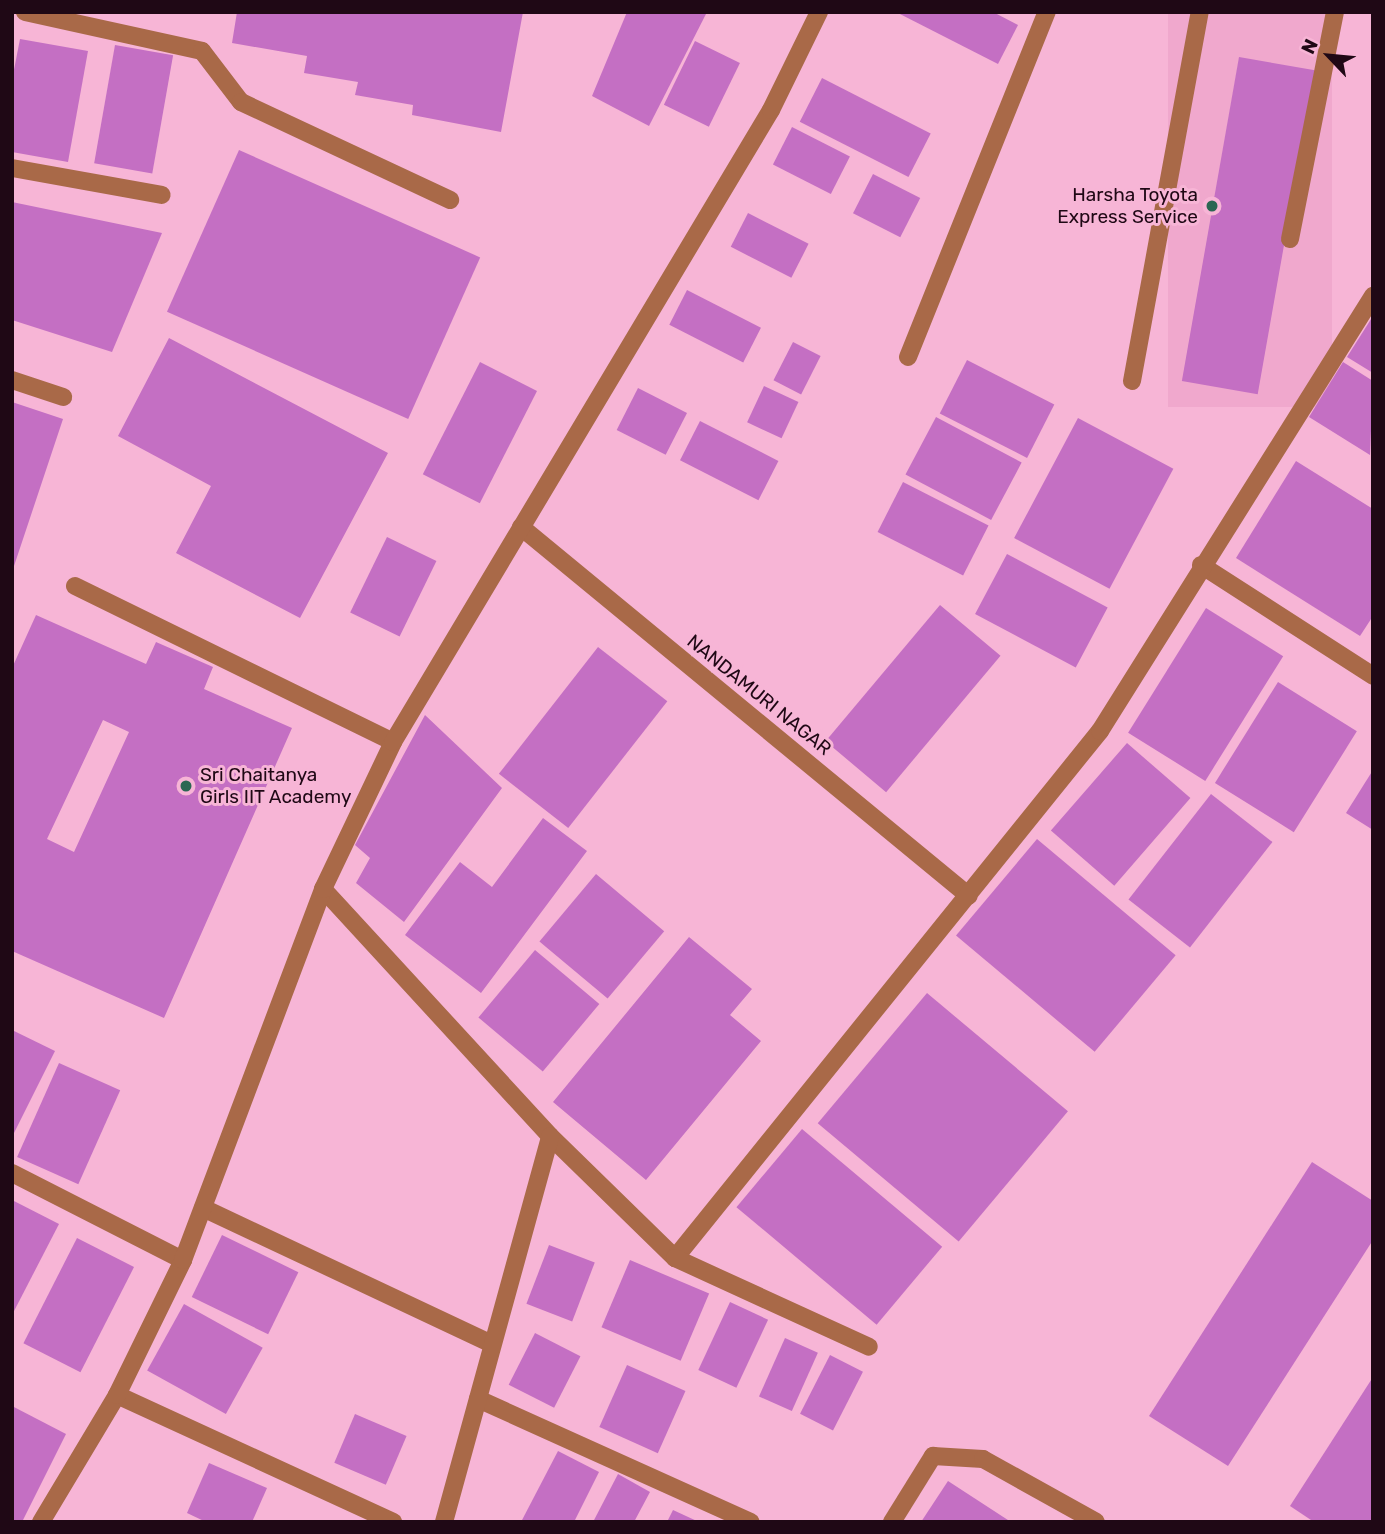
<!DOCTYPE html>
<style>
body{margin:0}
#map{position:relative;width:1385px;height:1534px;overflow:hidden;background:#f7b5d6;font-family:Rubik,sans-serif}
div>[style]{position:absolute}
.built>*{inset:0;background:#f0a8cd;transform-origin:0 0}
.building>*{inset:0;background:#c46fc3;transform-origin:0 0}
.minor>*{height:18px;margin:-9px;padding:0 9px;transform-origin:9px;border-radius:9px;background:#a96948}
.dots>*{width:19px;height:19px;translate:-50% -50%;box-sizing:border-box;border:4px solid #f7b5d6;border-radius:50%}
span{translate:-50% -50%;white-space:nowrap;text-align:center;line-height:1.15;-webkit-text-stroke:6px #f7b5d6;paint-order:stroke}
.poi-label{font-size:19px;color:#1f0815}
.right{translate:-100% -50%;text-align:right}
.left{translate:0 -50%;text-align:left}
.street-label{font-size:19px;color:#1f0815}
.frame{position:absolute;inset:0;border:14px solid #1f0815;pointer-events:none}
.north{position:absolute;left:1294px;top:21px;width:70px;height:70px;-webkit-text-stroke:5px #f7b5d6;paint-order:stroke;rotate:296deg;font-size:19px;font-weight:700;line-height:28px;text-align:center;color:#1f0815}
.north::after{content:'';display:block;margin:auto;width:24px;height:32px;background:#1f0815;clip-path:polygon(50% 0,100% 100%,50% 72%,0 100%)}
</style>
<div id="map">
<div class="built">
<i style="left:1168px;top:12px;width:164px;height:395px"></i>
</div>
<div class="building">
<i style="clip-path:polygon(237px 12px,523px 12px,501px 132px,412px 115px,413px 105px,355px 95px,358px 82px,304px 73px,307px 56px,232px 43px)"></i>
<i style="clip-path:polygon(627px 12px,707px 12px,649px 126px,592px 96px)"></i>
<i style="clip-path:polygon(896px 12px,993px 12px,1018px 25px,998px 64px)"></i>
<i style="clip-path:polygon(20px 39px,88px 51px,68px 162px,12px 152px,12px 80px)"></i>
<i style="left:695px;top:41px;width:50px;height:71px;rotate:26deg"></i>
<i style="left:115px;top:45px;width:59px;height:120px;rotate:10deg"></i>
<i style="left:1239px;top:57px;width:77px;height:329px;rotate:10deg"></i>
<i style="left:822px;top:78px;width:122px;height:49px;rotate:27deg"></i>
<i style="left:792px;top:127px;width:65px;height:42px;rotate:27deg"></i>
<i style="left:239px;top:150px;width:264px;height:177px;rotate:24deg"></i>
<i style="left:873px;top:174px;width:53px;height:44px;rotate:27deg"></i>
<i style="clip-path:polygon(12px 202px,162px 233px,112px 352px,12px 320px)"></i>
<i style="left:748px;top:213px;width:68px;height:38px;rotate:27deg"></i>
<i style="left:687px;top:290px;width:83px;height:39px;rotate:27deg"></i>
<i style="clip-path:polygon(1373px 316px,1373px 373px,1347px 357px)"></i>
<i style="clip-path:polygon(169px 338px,388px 453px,300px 618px,176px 553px,211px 486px,118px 436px)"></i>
<i style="left:793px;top:342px;width:31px;height:43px;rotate:27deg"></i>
<i style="left:967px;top:360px;width:98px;height:60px;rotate:27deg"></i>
<i style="left:480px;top:362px;width:64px;height:126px;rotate:27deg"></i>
<i style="clip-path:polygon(1343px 362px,1373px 381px,1370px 455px,1309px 417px)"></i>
<i style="left:764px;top:386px;width:38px;height:40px;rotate:25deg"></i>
<i style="left:638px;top:388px;width:55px;height:47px;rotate:27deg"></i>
<i style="clip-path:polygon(12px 402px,63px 419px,13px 569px,12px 569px)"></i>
<i style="left:936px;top:417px;width:97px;height:65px;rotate:28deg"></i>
<i style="left:1078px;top:418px;width:108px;height:136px;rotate:28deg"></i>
<i style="left:700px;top:421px;width:88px;height:44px;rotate:27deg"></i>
<i style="clip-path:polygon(1296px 461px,1373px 509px,1373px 616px,1360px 636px,1236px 558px)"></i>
<i style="left:903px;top:482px;width:96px;height:56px;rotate:27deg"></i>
<i style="left:387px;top:537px;width:55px;height:84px;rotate:26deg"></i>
<i style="left:1007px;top:554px;width:114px;height:68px;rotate:28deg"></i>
<i style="left:940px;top:605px;width:79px;height:178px;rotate:40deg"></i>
<i style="left:1206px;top:608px;width:91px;height:147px;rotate:32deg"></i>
<i style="clip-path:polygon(evenodd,36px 615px,146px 664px,156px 642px,213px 667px,204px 689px,292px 728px,164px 1018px,12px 951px,12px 668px,36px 615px,103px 720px,129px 732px,74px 852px,47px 839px,103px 720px)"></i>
<i style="left:598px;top:647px;width:88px;height:161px;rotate:38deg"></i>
<i style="left:1278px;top:682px;width:93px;height:119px;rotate:32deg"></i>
<i style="clip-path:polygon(425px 715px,502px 788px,404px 922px,356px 883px,370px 858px,355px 845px)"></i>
<i style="left:1127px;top:743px;width:84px;height:116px;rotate:41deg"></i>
<i style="clip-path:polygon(1373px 770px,1373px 830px,1346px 813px)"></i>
<i style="left:1211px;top:794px;width:78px;height:134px;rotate:38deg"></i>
<i style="clip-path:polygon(543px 818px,587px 851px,481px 993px,405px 935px,460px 862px,492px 887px)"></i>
<i style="left:1037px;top:839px;width:181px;height:126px;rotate:40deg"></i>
<i style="left:596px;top:874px;width:89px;height:88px;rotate:40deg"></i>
<i style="clip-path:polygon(689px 937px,752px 989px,730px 1015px,761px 1041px,646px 1180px,553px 1102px)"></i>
<i style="left:535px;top:950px;width:84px;height:88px;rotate:40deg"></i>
<i style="left:927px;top:993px;width:184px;height:170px;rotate:40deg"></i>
<i style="clip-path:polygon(12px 1030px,55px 1051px,12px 1137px)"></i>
<i style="left:59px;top:1063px;width:67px;height:103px;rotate:24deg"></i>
<i style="left:802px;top:1129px;width:183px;height:102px;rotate:40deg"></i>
<i style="clip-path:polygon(1312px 1162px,1373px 1201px,1373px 1240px,1228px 1466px,1149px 1416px)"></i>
<i style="clip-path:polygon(12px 1200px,59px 1224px,12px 1315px)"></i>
<i style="left:222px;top:1235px;width:85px;height:69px;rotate:26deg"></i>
<i style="left:77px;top:1238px;width:64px;height:118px;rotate:27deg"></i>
<i style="left:549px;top:1245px;width:49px;height:63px;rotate:21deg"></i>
<i style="left:630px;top:1260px;width:86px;height:73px;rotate:23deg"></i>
<i style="left:730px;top:1302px;width:42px;height:75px;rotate:25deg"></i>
<i style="left:184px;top:1304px;width:90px;height:76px;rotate:29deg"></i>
<i style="left:535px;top:1333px;width:51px;height:58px;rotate:27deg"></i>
<i style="left:785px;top:1338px;width:36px;height:64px;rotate:24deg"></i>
<i style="left:830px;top:1355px;width:37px;height:66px;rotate:27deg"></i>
<i style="left:627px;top:1365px;width:64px;height:68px;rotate:24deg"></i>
<i style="clip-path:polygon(1373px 1377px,1373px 1522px,1314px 1522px,1290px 1506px)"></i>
<i style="clip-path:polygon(12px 1406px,66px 1434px,22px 1522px,12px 1522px)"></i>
<i style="left:355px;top:1414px;width:56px;height:53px;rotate:23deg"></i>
<i style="clip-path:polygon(558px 1451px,599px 1472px,574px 1522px,521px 1522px)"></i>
<i style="clip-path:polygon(209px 1463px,267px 1488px,252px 1522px,206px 1522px,187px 1513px)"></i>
<i style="clip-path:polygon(618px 1474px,650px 1492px,634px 1522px,593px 1522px)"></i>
<i style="clip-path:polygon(948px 1481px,1011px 1522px,921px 1522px)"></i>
<i style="clip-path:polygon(673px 1510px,699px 1522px,667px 1522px)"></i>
</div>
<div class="minor">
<i style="left:25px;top:12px;width:181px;rotate:12.4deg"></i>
<i style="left:202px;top:51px;width:64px;rotate:52.6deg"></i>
<i style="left:241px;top:102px;width:231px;rotate:25.1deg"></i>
<i style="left:12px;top:168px;width:152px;rotate:10.2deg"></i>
<i style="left:1290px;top:239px;width:231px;rotate:-78.8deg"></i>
<i style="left:908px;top:357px;width:372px;rotate:-68.1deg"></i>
<i style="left:12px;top:380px;width:54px;rotate:18.4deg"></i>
<i style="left:1132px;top:381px;width:375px;rotate:-79.6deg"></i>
<i style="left:521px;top:527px;width:580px;rotate:39.48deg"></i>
<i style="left:1201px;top:565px;width:205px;rotate:32.8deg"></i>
<i style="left:75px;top:586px;width:354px;rotate:26.1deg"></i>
<i style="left:323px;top:889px;width:335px;rotate:47.4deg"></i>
<i style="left:550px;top:1136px;width:175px;rotate:44.3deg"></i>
<i style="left:675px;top:1258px;width:677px;rotate:-51.12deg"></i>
<i style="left:1100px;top:731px;width:514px;rotate:-57.89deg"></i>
<i style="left:12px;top:1173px;width:192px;rotate:27deg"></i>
<i style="left:203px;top:1208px;width:319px;rotate:25.2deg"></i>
<i style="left:675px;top:1258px;width:213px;rotate:24.6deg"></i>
<i style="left:117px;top:1395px;width:304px;rotate:24.7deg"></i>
<i style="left:478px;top:1399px;width:299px;rotate:24.3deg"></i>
<i style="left:41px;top:1522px;width:148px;rotate:-59.1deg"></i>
<i style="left:117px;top:1395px;width:150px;rotate:-63.9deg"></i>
<i style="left:183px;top:1260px;width:397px;rotate:-69.3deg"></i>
<i style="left:323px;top:889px;width:163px;rotate:-64.5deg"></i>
<i style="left:393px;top:742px;width:736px;rotate:-59.12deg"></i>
<i style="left:771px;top:110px;width:109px;rotate:-63.9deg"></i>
<i style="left:444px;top:1522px;width:400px;rotate:-74.6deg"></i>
<i style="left:892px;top:1522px;width:78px;rotate:-58.2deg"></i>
<i style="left:933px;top:1456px;width:50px;rotate:3.4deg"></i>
<i style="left:983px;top:1459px;width:129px;rotate:29.1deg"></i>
</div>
<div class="dots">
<i style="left:1212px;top:206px;background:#2a6752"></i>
<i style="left:186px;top:786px;background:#2a6752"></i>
</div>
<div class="poi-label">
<span class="right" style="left:1198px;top:206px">Harsha Toyota<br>Express Service</span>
<span class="left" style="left:200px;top:786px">Sri Chaitanya<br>Girls IIT Academy</span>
</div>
<div class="street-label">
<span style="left:759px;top:695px;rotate:39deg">NANDAMURI NAGAR</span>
</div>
<div class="frame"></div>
<div class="north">N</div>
</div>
